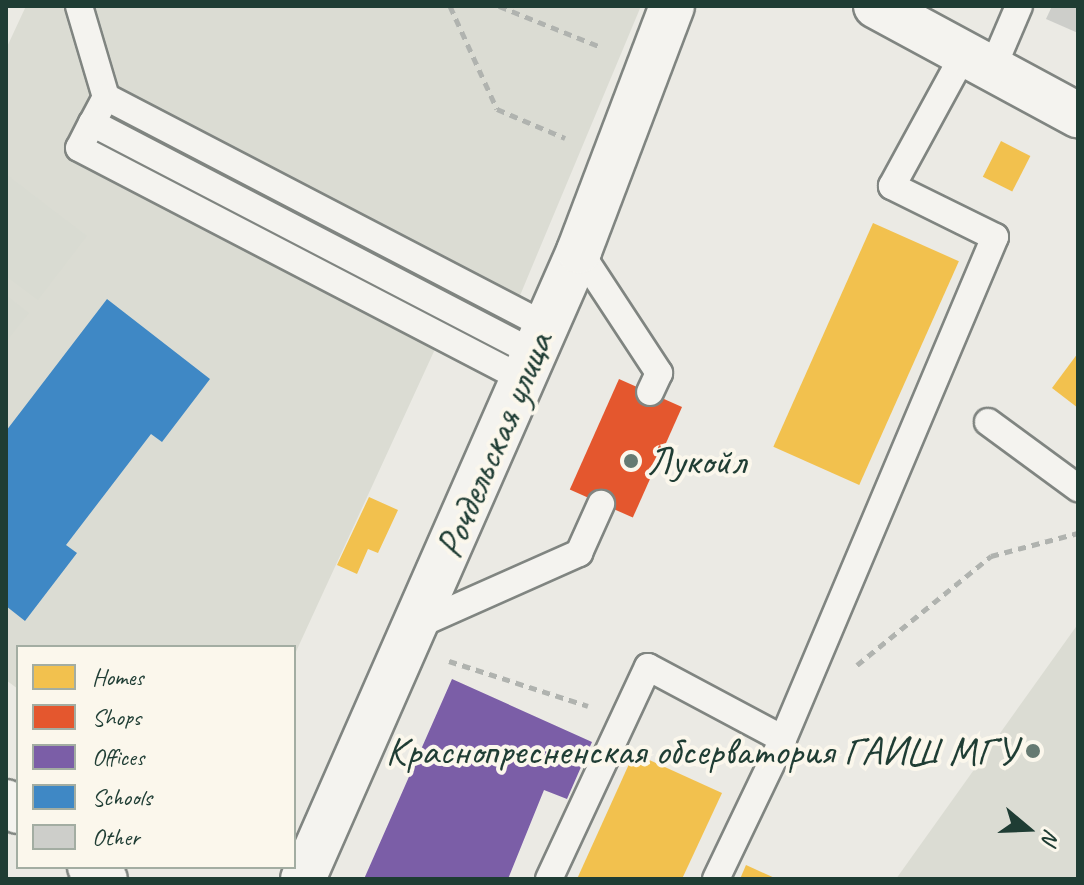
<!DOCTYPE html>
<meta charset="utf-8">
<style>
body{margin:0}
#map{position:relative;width:1084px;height:885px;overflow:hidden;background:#ebeae4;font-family:Caveat,sans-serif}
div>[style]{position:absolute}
.built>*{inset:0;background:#dbdcd3}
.green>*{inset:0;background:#d9dbd2}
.homes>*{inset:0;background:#f2c14e;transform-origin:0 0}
.shops>*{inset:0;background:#e4572e;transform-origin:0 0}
.offices>*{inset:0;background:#7b5ea7}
.schools>*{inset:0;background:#3f88c5}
.building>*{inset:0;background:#cdceca}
.path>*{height:5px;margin-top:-2.5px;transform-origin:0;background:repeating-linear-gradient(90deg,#b0b3af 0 8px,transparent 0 14px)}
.roads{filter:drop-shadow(2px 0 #808581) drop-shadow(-2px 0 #808581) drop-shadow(0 2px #808581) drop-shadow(0 -2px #808581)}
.lane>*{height:26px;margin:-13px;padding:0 13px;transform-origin:13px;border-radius:13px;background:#f4f3ef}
.street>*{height:44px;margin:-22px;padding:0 22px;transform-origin:22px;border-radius:22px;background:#f4f3ef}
.secondary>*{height:44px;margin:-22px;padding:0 22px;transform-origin:22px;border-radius:22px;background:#f4f3ef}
.dots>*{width:22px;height:22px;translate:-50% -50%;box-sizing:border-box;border:4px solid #fbf7ec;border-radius:50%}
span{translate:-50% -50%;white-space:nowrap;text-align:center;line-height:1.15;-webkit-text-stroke:8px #fbf7ec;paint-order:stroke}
.street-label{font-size:40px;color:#1f3d34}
.poi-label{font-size:40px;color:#1f3d34}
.left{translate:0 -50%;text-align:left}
.right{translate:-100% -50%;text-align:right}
.frame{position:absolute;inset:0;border:8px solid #1f3d34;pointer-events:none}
.legend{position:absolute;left:16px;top:645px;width:280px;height:224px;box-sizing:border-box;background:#fbf7ec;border:2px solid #a3ada2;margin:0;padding:10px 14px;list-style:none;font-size:24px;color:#1f3d34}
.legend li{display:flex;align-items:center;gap:16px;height:40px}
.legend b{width:40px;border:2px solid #a3ada2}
.north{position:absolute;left:988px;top:789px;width:80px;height:80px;-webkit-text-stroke:6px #fbf7ec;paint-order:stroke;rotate:109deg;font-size:22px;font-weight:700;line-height:32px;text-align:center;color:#1f3d34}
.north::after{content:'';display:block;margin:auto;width:28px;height:36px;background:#1f3d34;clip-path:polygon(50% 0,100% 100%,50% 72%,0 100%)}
</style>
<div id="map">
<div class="built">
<i style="clip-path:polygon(26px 6px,641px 6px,488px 372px,436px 347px,294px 656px,294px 647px,18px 647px,18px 689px,6px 680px,6px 49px)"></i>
<i style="clip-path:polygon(1078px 624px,1078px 879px,896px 879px)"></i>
</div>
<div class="green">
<i style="clip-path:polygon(6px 174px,87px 236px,38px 300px,6px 276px)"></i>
<i style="clip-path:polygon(6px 295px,29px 313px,6px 342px)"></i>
</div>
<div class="homes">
<i style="left:1001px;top:141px;width:33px;height:40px;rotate:27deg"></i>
<i style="left:873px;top:223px;width:94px;height:245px;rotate:24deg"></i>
<i style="clip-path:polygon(1078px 353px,1078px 408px,1052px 388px)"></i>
<i style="clip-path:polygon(369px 497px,398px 510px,378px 553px,368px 549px,357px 574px,337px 565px)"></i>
<i style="clip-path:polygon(634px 753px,722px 793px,682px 879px,577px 879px)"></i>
<i style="clip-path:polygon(746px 865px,777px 879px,740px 879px)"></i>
</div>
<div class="shops">
<i style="left:619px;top:379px;width:69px;height:121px;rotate:24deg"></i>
</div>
<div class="offices">
<i style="clip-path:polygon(452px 679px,592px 742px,567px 799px,544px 790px,508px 879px,364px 879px)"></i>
</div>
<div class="schools">
<i style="clip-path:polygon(107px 299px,210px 379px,162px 442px,151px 434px,66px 545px,77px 553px,25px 621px,6px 606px,6px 431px)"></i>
</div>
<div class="building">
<i style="clip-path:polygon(1052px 6px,1078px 6px,1078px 33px,1046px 19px)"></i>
</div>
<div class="path">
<i style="left:450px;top:6px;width:113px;rotate:65.5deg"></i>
<i style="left:497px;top:109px;width:74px;rotate:23.1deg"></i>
<i style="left:499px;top:6px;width:110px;rotate:21.9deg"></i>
<i style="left:449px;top:661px;width:146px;rotate:17.9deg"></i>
<i style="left:857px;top:665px;width:173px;rotate:-39.1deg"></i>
<i style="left:991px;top:556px;width:90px;rotate:-14.8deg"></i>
</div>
<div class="roads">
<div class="lane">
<i style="left:79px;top:6px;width:95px;rotate:73.5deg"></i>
<i style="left:106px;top:97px;width:30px;rotate:118deg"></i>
<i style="left:92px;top:123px;width:498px;rotate:27.5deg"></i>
<i style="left:993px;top:67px;width:66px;rotate:-66.9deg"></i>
<i style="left:106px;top:97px;width:496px;rotate:27.5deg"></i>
<i style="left:92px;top:123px;width:28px;rotate:117deg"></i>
<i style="left:79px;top:148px;width:500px;rotate:27.49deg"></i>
<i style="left:579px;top:251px;width:146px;rotate:56.7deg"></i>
<i style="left:659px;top:373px;width:21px;rotate:115deg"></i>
<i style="left:988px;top:422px;width:112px;rotate:36.3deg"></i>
<i style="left:415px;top:626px;width:180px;rotate:-24deg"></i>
<i style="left:579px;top:553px;width:54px;rotate:-65.8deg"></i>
<i style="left:549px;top:879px;width:234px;rotate:-65deg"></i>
<i style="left:648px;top:667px;width:153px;rotate:28.1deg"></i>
<i style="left:716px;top:879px;width:155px;rotate:-64.4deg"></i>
<i style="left:783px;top:739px;width:545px;rotate:-67.11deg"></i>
<i style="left:995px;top:237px;width:115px;rotate:-153.7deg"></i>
<i style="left:892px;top:186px;width:153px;rotate:-61.4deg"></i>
</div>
<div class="street">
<i style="left:876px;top:6px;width:230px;rotate:28.4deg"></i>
</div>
<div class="secondary">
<i style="left:6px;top:802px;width:15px;rotate:37deg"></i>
<i style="left:90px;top:867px;width:19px;rotate:39deg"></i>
<i style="left:303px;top:879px;width:686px;rotate:-66.27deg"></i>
<i style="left:579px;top:251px;width:262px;rotate:-69.2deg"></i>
</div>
</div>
<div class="dots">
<i style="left:631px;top:461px;background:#667a72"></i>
<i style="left:1033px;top:751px;background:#667a72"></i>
</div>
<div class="street-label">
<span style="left:494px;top:445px;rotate:-67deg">Рочдельская улица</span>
</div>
<div class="poi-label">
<span class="left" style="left:647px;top:461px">Лукойл</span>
<span class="right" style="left:1017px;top:751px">Краснопресненская обсерватория ГАИШ МГУ</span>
</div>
<div class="frame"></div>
<ul class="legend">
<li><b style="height:22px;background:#f2c14e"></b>Homes</li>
<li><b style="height:22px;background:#e4572e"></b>Shops</li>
<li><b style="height:22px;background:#7b5ea7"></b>Offices</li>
<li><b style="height:22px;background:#3f88c5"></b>Schools</li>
<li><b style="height:22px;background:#cdceca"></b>Other</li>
</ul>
<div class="north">N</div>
</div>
